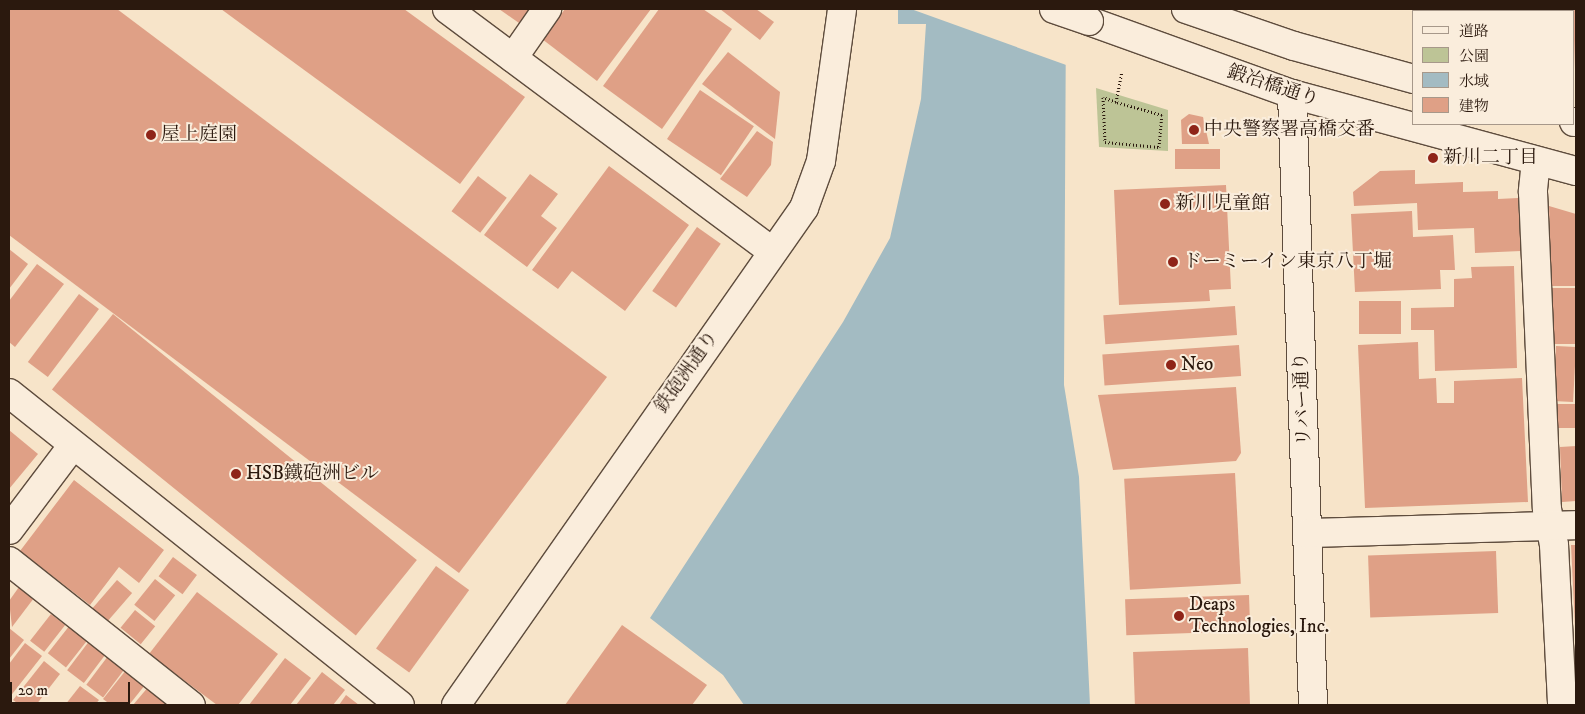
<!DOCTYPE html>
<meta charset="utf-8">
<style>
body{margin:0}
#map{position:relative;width:1585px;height:714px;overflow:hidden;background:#f7e4c9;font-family:"IM FELL DW Pica","Noto Serif JP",serif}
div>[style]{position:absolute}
.green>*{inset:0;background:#bdc496}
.water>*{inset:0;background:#a3bbc2}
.pier>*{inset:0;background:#f7e4c9}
.building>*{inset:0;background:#dfa086;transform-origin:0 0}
.path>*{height:3px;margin-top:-1.5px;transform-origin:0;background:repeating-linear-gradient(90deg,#2b190e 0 1px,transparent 0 3.5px)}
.roads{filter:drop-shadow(1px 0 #5e4c3d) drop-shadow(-1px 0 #5e4c3d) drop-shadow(0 1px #5e4c3d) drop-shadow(0 -1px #5e4c3d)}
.minor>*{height:28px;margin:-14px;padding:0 14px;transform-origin:14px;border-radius:14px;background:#faeddc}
.bridges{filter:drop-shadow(1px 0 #5e4c3d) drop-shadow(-1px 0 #5e4c3d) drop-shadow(0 1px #5e4c3d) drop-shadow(0 -1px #5e4c3d)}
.minor-bridge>*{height:28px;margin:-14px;padding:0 14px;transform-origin:14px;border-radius:14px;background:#faeddc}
.dots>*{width:14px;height:14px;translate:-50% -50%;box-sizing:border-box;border:2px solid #faeddc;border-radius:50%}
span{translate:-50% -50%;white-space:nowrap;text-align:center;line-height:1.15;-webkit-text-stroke:4px #faeddc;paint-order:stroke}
.street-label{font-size:19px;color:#2b190e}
.poi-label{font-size:19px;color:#2b190e}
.left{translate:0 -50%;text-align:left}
.frame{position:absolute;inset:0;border:10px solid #2b190e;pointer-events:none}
.legend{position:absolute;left:1412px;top:10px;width:162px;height:115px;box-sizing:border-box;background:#faeddc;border:1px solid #a7988a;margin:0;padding:6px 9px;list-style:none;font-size:15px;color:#2b190e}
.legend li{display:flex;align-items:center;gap:10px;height:25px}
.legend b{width:25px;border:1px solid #a7988a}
.scale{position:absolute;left:10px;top:682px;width:120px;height:22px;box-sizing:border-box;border:2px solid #2b190e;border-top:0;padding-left:6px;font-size:15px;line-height:18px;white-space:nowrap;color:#2b190e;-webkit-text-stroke:4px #faeddc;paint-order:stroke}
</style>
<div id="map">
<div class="green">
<i style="clip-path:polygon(1096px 88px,1168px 110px,1168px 151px,1099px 147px)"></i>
</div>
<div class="water">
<i style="clip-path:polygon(898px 9px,1066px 9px,1064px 385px,1079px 477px,1090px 705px,744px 705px,723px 675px,650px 618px,843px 322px,890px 238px,921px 99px,926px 24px,898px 24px)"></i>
</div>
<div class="pier">
<i style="clip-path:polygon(911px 9px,1068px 9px,1069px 66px)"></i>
</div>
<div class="building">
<i style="clip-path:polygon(9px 9px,117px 9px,607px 377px,459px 573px,9px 235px)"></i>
<i style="clip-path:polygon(221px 9px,404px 9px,525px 97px,460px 184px)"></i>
<i style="clip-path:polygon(499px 9px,529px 9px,519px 23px)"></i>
<i style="clip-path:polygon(565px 9px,651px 9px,597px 81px,542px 39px)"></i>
<i style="clip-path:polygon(659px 9px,703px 9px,732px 29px,662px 129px,603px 86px)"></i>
<i style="clip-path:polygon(720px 9px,756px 9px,774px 22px,760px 40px)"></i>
<i style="clip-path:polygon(1532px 9px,1576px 9px,1574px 70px,1574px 11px)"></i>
<i style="clip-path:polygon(728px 52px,780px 92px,775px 139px,702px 84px)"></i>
<i style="left:700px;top:90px;width:65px;height:59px;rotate:34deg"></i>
<i style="clip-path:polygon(1189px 114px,1203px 117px,1209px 144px,1182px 144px,1181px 120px)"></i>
<i style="clip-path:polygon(757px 131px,773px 142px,771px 165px,747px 197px,720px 179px)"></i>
<i style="left:1175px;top:149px;width:45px;height:20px"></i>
<i style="clip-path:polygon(609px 166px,689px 225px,625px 311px,572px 271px,558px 289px,532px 270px)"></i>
<i style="clip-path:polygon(1415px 170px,1415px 184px,1463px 182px,1463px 192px,1498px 191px,1498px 199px,1518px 198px,1521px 251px,1475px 253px,1474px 228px,1418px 230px,1417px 203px,1354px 206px,1353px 192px,1380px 171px)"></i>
<i style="clip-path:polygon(530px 174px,558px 194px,541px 216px,557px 228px,527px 267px,484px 235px)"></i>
<i style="left:478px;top:176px;width:36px;height:44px;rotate:37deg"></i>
<i style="clip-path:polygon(1226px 185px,1231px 289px,1209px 290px,1210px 301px,1119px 305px,1114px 190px)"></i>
<i style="clip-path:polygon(1549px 206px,1576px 214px,1576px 286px,1551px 286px)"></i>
<i style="clip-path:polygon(1412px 211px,1413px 237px,1453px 235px,1455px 270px,1440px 270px,1441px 289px,1355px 292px,1351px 214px)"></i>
<i style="left:697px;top:227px;width:29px;height:78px;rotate:35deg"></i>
<i style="clip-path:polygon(9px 249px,28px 264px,9px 289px)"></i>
<i style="clip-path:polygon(37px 264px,64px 284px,15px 347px,9px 342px,9px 301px)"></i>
<i style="clip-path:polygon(1514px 266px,1517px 368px,1435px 371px,1434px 330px,1411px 330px,1411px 308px,1454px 307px,1454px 279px,1472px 278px,1471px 267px)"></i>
<i style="left:1551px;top:288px;width:25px;height:56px"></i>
<i style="left:79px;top:294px;width:25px;height:85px;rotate:37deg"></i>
<i style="left:1401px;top:301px;width:33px;height:42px;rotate:90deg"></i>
<i style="left:1235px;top:306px;width:29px;height:132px;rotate:86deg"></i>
<i style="left:113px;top:314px;width:391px;height:97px;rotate:39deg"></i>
<i style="clip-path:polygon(1418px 342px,1419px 379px,1436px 378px,1437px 403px,1454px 403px,1454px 381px,1522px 378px,1528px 502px,1365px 508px,1358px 345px)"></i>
<i style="left:1239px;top:345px;width:31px;height:137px;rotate:86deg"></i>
<i style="left:1556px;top:346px;width:20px;height:55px;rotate:3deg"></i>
<i style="clip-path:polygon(1236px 387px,1241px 453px,1236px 461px,1113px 470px,1098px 395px)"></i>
<i style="left:1576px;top:404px;width:24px;height:20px;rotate:90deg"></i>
<i style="clip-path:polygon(9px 430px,38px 454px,9px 489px)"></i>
<i style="clip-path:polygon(1576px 446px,1576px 501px,1562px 502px,1560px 447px)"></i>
<i style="left:1235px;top:473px;width:111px;height:111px;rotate:87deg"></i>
<i style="clip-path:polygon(74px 480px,164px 550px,139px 583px,119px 567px,90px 605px,20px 551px)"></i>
<i style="clip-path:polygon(1571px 545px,1576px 545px,1576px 627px,1575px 627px)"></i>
<i style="left:1496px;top:551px;width:62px;height:128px;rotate:88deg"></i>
<i style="left:173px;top:557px;width:30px;height:24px;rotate:37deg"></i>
<i style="left:436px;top:566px;width:41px;height:102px;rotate:36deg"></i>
<i style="left:155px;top:579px;width:26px;height:33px;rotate:39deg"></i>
<i style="left:117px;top:580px;width:20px;height:40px;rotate:41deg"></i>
<i style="clip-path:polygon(19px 587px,34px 598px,12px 627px,9px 601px)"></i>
<i style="clip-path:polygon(197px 592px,278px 654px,238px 705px,217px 705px,149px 654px)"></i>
<i style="left:1249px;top:595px;width:36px;height:124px;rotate:88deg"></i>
<i style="left:135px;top:610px;width:26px;height:23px;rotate:39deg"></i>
<i style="left:51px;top:614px;width:18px;height:34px;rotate:38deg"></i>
<i style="left:70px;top:625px;width:23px;height:36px;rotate:38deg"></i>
<i style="clip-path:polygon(622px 625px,707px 685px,692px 705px,565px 705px)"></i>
<i style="clip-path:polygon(9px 628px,24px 640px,9px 659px)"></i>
<i style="left:90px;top:640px;width:21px;height:38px;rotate:37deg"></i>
<i style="clip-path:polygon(25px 643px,42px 656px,9px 698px,9px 664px)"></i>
<i style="left:1248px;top:648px;width:57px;height:115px;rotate:88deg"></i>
<i style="left:108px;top:656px;width:21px;height:36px;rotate:37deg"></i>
<i style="clip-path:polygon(285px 658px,311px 678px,290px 705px,249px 705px)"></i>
<i style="clip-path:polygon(44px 661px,60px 674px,36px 705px,20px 705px,13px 700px)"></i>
<i style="clip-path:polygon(126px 670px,145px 685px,129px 705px,111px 705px,103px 699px)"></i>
<i style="clip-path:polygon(322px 672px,345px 690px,333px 705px,296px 705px)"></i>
<i style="clip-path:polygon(80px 686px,99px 700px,95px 705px,65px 705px)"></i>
<i style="clip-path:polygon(149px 686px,174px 705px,133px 705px)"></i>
<i style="clip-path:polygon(346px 695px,359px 705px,339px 705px)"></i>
</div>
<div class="path">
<i style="left:1116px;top:102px;width:14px;rotate:-159deg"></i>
<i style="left:1103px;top:97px;width:45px;rotate:87.5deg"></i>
<i style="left:1105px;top:142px;width:54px;rotate:5.3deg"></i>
<i style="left:1159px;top:147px;width:32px;rotate:-85deg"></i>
<i style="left:1162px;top:115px;width:48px;rotate:-164.2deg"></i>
<i style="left:1116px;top:102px;width:31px;rotate:-79deg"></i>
</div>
<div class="roads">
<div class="minor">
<i style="left:447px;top:9px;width:405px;rotate:36.7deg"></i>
<i style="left:1186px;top:9px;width:114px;rotate:18.9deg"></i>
<i style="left:1294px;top:46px;width:124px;rotate:15.4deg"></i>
<i style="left:1477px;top:11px;width:3px;rotate:-45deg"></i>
<i style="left:1089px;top:21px;width:216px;rotate:19.8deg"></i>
<i style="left:1292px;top:94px;width:294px;rotate:15.2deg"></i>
<i style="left:513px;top:58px;width:60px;rotate:-55.2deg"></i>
<i style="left:1292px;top:94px;width:611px;rotate:88.03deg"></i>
<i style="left:1574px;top:122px;width:2px"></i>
<i style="left:1536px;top:161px;width:31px;rotate:96deg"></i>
<i style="left:1533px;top:192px;width:317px;rotate:87.5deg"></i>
<i style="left:1547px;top:509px;width:37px;rotate:79deg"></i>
<i style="left:1554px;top:545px;width:160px;rotate:87.1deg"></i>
<i style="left:9px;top:393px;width:500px;rotate:38.59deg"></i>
<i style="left:9px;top:530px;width:106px;rotate:-53deg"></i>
<i style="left:1308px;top:533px;width:268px;rotate:-1.7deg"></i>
<i style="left:9px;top:561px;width:232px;rotate:38.4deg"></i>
<i style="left:456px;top:705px;width:607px;rotate:-55deg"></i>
<i style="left:804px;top:208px;width:50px;rotate:-70.1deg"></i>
<i style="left:821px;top:161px;width:153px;rotate:-82.1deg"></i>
</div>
</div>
<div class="bridges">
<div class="minor-bridge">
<i style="left:1054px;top:9px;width:37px;rotate:19deg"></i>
</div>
</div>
<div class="dots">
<i style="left:1194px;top:130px;background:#8f2418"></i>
<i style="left:151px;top:135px;background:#8f2418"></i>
<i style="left:1433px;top:158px;background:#8f2418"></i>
<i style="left:1165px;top:204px;background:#8f2418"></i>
<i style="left:1173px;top:262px;background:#8f2418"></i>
<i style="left:1171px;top:365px;background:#8f2418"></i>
<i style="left:236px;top:474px;background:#8f2418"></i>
<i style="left:1179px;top:616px;background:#8f2418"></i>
</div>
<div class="street-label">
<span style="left:1273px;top:86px;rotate:18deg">鍛冶橋通り</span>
<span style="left:687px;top:372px;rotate:-55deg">鉄砲洲通り</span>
<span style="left:1303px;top:399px;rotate:-92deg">リバー通り</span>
</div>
<div class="poi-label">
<span class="left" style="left:1204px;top:130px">中央警察署高橋交番</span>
<span class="left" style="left:161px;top:135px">屋上庭園</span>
<span class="left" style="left:1443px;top:158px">新川二丁目</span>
<span class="left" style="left:1175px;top:204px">新川児童館</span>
<span class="left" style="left:1183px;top:262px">ドーミーイン東京八丁堀</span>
<span class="left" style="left:1181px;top:365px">Neo</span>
<span class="left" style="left:246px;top:474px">HSB鐵砲洲ビル</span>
<span class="left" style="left:1189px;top:616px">Deaps<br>Technologies, Inc.</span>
</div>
<div class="frame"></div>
<ul class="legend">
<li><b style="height:6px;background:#faeddc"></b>道路</li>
<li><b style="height:14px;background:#bdc496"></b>公園</li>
<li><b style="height:14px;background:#a3bbc2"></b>水域</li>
<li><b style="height:14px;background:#dfa086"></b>建物</li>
</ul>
<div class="scale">20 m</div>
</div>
